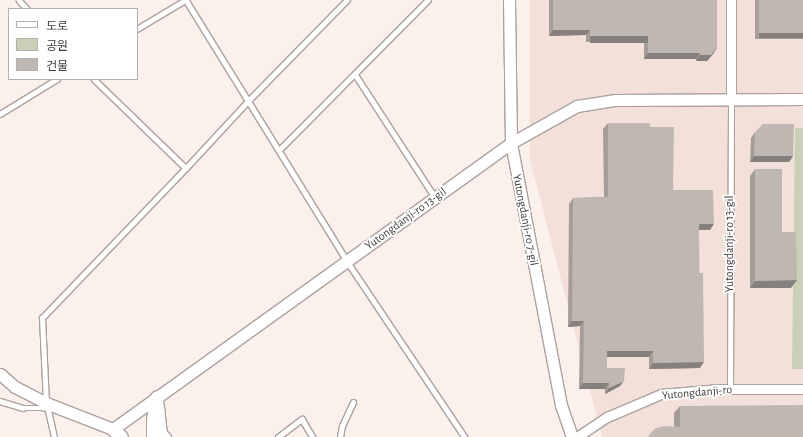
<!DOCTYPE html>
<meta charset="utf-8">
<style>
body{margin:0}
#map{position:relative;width:803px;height:437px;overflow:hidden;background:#fbf0ec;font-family:"Alegreya Sans","Noto Sans KR",sans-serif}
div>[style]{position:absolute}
.built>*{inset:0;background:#f3e0d9}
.green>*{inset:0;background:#cbcfb8}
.roads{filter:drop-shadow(1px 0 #aba19d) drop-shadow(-1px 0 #aba19d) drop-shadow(0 1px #aba19d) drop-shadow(0 -1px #aba19d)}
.service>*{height:4.5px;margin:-2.25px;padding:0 2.25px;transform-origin:2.25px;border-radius:2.25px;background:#fff}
.minor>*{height:9px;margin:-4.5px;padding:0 4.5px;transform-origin:4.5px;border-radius:4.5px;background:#fff}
.tertiary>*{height:11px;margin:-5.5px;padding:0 5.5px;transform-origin:5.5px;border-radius:5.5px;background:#fff}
.secondary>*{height:13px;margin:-6.5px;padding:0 6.5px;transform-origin:6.5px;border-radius:6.5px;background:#fff}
.wall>*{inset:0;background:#a49d98;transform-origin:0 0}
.shaded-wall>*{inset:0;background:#86807c;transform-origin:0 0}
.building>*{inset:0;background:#bfb7b1;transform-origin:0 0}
span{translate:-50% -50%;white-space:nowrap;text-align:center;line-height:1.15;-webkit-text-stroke:3.5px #fff;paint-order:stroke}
.street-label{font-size:12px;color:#403c3a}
.legend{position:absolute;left:8px;top:8px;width:130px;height:72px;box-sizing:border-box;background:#fff;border:1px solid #b3b1b0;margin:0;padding:5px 7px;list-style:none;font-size:12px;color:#403c3a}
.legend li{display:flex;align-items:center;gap:8px;height:20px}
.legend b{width:20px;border:1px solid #b3b1b0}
</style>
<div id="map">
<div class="built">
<i style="clip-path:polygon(530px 0,803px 0,803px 437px,602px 437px,530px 160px)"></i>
</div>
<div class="green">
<i style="clip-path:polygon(795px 128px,803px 128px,803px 369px,792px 369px)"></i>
</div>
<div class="roads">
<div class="service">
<i style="left:19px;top:0;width:12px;rotate:48deg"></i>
<i style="left:186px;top:0;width:307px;rotate:58.3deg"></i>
<i style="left:347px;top:261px;width:212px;rotate:56.2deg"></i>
<i style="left:137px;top:29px;width:56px;rotate:-31.1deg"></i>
<i style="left:355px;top:74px;width:147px;rotate:57deg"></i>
<i style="left:94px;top:79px;width:128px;rotate:44.1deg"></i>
<i style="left:0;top:114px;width:67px;rotate:-31.6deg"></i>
<i style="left:279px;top:150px;width:211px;rotate:-45.2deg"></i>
<i style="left:730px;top:389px;width:290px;rotate:-89.8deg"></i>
<i style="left:0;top:401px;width:24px;rotate:17deg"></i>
<i style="left:23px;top:408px;width:20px"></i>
<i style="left:43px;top:408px;width:6px;rotate:-59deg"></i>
<i style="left:54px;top:437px;width:35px;rotate:-103deg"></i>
<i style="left:46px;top:403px;width:85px;rotate:-92.7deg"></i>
<i style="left:42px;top:318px;width:208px;rotate:-46.2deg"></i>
<i style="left:186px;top:168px;width:91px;rotate:-47.2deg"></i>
<i style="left:248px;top:101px;width:141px;rotate:-45.6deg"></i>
<i style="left:278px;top:437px;width:30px;rotate:-37deg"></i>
<i style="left:302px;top:419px;width:21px;rotate:59deg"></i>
<i style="left:340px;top:437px;width:11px;rotate:-80deg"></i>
<i style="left:342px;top:426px;width:26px;rotate:-65deg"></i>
</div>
<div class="minor">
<i style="left:731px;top:99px;width:99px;rotate:-90deg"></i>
<i style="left:159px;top:406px;width:27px;rotate:84deg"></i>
<i style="left:162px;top:433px;width:6px;rotate:45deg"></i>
<i style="left:577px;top:437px;width:36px;rotate:-34deg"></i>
<i style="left:607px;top:417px;width:59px;rotate:-23.1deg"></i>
<i style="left:661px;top:394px;width:58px;rotate:-4.9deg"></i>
<i style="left:719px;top:389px;width:84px"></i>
</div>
<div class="tertiary">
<i style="left:509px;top:0;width:143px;rotate:89.2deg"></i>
<i style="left:511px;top:143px;width:267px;rotate:79.2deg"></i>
<i style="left:561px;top:405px;width:34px;rotate:71deg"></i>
<i style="left:0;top:374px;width:20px;rotate:41deg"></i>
<i style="left:15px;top:387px;width:35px;rotate:27deg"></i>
<i style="left:46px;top:403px;width:72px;rotate:21.2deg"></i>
<i style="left:113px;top:429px;width:490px;rotate:-35.7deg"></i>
<i style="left:511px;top:143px;width:76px;rotate:-29.3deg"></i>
<i style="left:577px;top:106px;width:39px;rotate:-9deg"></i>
<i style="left:616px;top:100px;width:187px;rotate:-0.3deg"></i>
</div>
<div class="secondary">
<i style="left:113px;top:429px;width:11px;rotate:45deg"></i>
<i style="left:153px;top:437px;width:18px;rotate:-90deg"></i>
<i style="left:153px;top:419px;width:22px;rotate:-80deg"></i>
</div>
</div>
<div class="wall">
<i style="clip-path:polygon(549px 0,717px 0,717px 48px,713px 54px,707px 61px,696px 61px,696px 59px,644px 59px,644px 42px,586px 42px,586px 35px,549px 36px)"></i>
<i style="left:755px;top:0;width:48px;height:39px"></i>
<i style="clip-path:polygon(608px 123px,650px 127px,673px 190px,710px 230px,699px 230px,700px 368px,649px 369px,649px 357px,607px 357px,607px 368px,620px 386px,605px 394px,605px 389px,579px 389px,580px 326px,568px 327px,569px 204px,573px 198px,604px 197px,603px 129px)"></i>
<i style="clip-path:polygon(755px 132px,793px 156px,789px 162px,750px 162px,751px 138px)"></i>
<i style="clip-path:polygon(755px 169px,782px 232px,791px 288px,750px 288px,750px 176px)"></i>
<i style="clip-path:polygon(680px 406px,803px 437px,674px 427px,674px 413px)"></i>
</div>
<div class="shaded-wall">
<i style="clip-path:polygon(553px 30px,590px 30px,586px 35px,549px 36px)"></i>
<i style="left:803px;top:32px;width:6px;height:44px;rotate:90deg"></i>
<i style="left:590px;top:36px;width:58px;height:7px"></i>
<i style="clip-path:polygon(717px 48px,713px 54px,707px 61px,696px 61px,700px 55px)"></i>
<i style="clip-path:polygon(648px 53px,700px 53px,696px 59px,644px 59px)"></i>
<i style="clip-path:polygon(754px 156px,793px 156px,789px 162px,750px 162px)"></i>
<i style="clip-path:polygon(699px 224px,714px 224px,710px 230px,695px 230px)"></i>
<i style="clip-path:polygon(797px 280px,791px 288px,750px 288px,755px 281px)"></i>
<i style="clip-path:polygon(572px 321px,584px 321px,580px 326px,568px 327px)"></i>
<i style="clip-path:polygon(607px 351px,653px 351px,649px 357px,603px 357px)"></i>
<i style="clip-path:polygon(704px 362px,700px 368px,649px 369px,653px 363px)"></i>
<i style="clip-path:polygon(624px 381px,620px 386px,605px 394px,609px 388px)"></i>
<i style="clip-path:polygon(583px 383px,609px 383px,605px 389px,579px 389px)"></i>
</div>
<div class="building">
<i style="clip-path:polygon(553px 0,717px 0,717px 48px,711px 55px,700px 55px,700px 53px,648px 53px,648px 36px,590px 36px,590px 30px,553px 30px)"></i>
<i style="left:759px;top:0;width:44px;height:33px"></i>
<i style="clip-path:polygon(608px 123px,650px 123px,650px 127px,674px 127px,673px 190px,713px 190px,714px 224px,699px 224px,699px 273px,703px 273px,704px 362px,653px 363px,653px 351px,607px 351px,607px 368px,625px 368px,624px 381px,609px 388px,609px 383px,583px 383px,584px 321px,572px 321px,573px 198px,608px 197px)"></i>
<i style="clip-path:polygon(763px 124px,794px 124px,793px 156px,754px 156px,755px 132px)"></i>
<i style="clip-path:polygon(755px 169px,782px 169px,782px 232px,796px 232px,797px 280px,755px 281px)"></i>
<i style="clip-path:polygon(803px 405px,803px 437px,648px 437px,654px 429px,664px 426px,680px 427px,680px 406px)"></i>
</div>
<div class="street-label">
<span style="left:406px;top:219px;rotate:-36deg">Yutongdanji-ro 13-gil</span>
<span style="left:525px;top:220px;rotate:79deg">Yutongdanji-ro 7-gil</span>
<span style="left:730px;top:244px;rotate:-90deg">Yutongdanji-ro 13-gil</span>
<span style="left:697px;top:393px;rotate:-5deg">Yutongdanji-ro</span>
</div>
<ul class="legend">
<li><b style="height:5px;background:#fff"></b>도로</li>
<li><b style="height:11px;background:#cbcfb8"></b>공원</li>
<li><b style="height:11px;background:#bfb7b1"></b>건물</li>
</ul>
</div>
